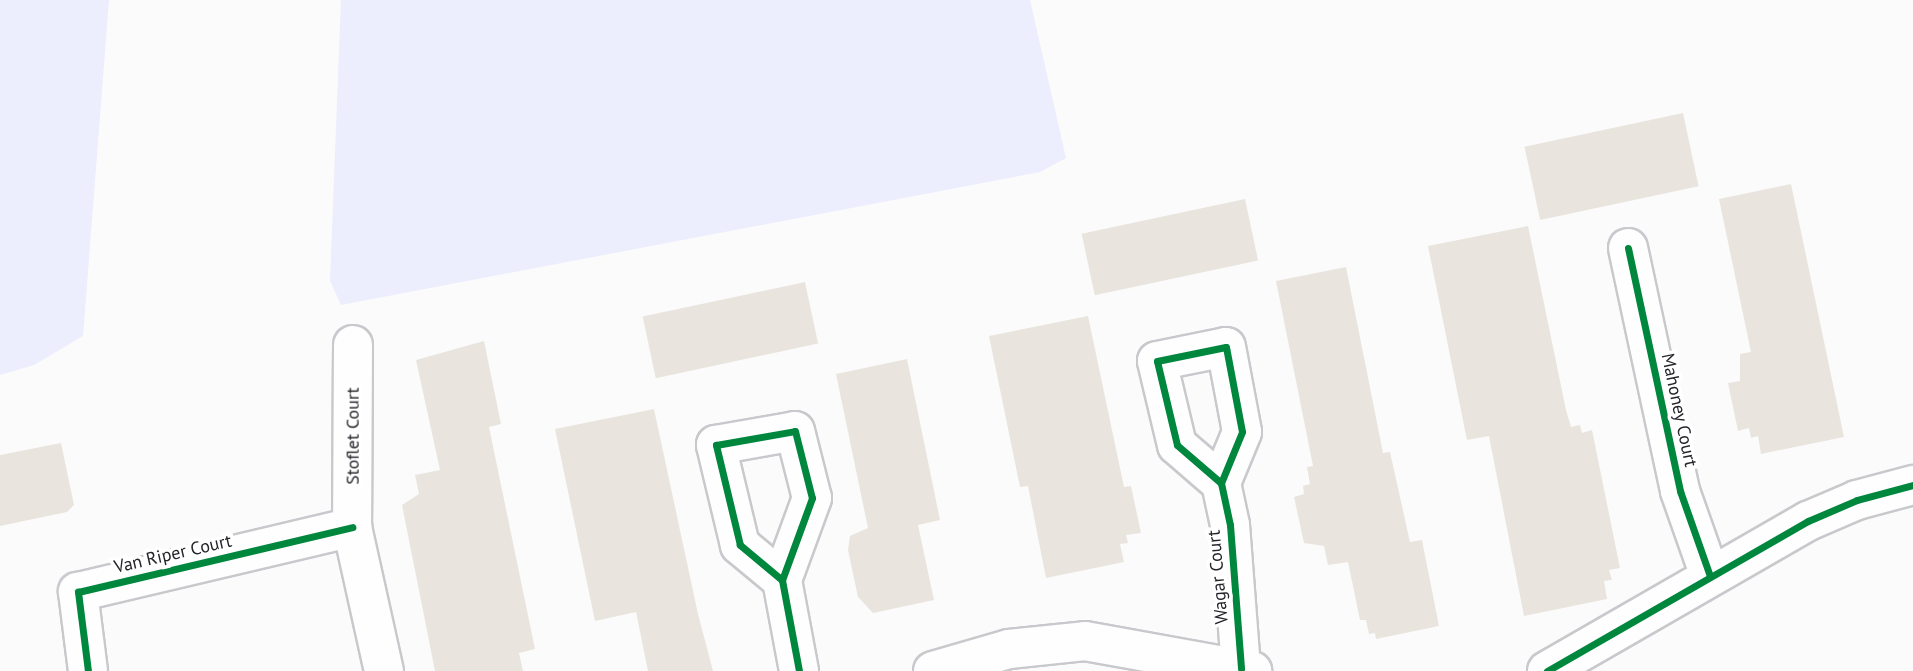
<!DOCTYPE html>
<style>
body{margin:0}
#map{position:relative;width:1913px;height:671px;overflow:hidden;background:#fbfbfc;font-family:"PT Sans",sans-serif}
div>[style]{position:absolute}
.green>*{inset:0;background:#ecedfd}
.building>*{inset:0;background:#e9e5de;transform-origin:0 0}
.roads{filter:drop-shadow(2px 0 #c8c9cc) drop-shadow(-2px 0 #c8c9cc) drop-shadow(0 2px #c8c9cc) drop-shadow(0 -2px #c8c9cc)}
.minor>*{height:38px;margin:-19px;padding:0 19px;transform-origin:19px;border-radius:19px;background:#fefeff}
.cycleway>*{height:7px;margin:-3.5px;padding:0 3.5px;transform-origin:3.5px;border-radius:3.5px;background:#00873e}
span{translate:-50% -50%;white-space:nowrap;text-align:center;line-height:1.15;-webkit-text-stroke:7px #fff;paint-order:stroke}
.street-label{font-size:18px;color:#24242b}
</style>
<div id="map">
<div class="green">
<i style="clip-path:polygon(0 0,109px 0,83px 336px,34px 365px,0 375px)"></i>
<i style="clip-path:polygon(341px 0,1030px 0,1066px 158px,1040px 172px,341px 305px,330px 281px)"></i>
</div>
<div class="building">
<i style="left:1683px;top:113px;width:75px;height:162px;rotate:78deg"></i>
<i style="clip-path:polygon(1791px 184px,1844px 437px,1761px 454px,1758px 436px,1751px 438px,1749px 428px,1738px 431px,1728px 383px,1740px 381px,1740px 354px,1751px 352px,1719px 199px)"></i>
<i style="left:1245px;top:199px;width:63px;height:167px;rotate:78deg"></i>
<i style="clip-path:polygon(1528px 226px,1566px 410px,1571px 427px,1580px 425px,1582px 433px,1592px 430px,1620px 568px,1609px 570px,1612px 580px,1604px 581px,1607px 599px,1524px 616px,1489px 436px,1467px 440px,1428px 246px)"></i>
<i style="clip-path:polygon(1346px 267px,1383px 453px,1390px 452px,1410px 542px,1422px 540px,1439px 626px,1376px 639px,1375px 633px,1369px 634px,1366px 620px,1360px 620px,1348px 562px,1328px 565px,1324px 546px,1304px 543px,1294px 497px,1304px 494px,1303px 486px,1310px 484px,1307px 467px,1313px 466px,1276px 281px)"></i>
<i style="left:805px;top:282px;width:63px;height:166px;rotate:78deg"></i>
<i style="clip-path:polygon(1088px 316px,1124px 487px,1131px 486px,1141px 533px,1126px 535px,1128px 543px,1120px 544px,1124px 562px,1046px 578px,1028px 486px,1020px 487px,989px 336px)"></i>
<i style="clip-path:polygon(484px 341px,501px 424px,489px 427px,535px 649px,519px 653px,523px 671px,435px 671px,402px 505px,419px 494px,415px 475px,440px 470px,416px 360px)"></i>
<i style="clip-path:polygon(907px 359px,940px 520px,918px 525px,934px 600px,873px 613px,858px 597px,848px 550px,850px 536px,868px 528px,836px 374px)"></i>
<i style="clip-path:polygon(654px 409px,698px 614px,713px 671px,648px 671px,636px 612px,595px 621px,555px 429px)"></i>
<i style="clip-path:polygon(61px 443px,74px 505px,67px 512px,0 526px,0 455px)"></i>
</div>
<div class="roads">
<div class="minor">
<i style="left:1628px;top:248px;width:249px;rotate:77.9deg"></i>
<i style="left:1680px;top:491px;width:90px;rotate:70.6deg"></i>
<i style="left:353px;top:345px;width:182px;rotate:90.3deg"></i>
<i style="left:352px;top:527px;width:148px;rotate:77.5deg"></i>
<i style="left:1221px;top:483px;width:58px;rotate:-139.2deg"></i>
<i style="left:1177px;top:445px;width:86px;rotate:-103.4deg"></i>
<i style="left:1157px;top:361px;width:70px;rotate:-11.5deg"></i>
<i style="left:1226px;top:347px;width:86px;rotate:79.3deg"></i>
<i style="left:1242px;top:432px;width:55px;rotate:112.4deg"></i>
<i style="left:1221px;top:483px;width:43px;rotate:77.9deg"></i>
<i style="left:1230px;top:525px;width:144px;rotate:85.6deg"></i>
<i style="left:782px;top:580px;width:55px;rotate:-140.2deg"></i>
<i style="left:740px;top:545px;width:103px;rotate:-103.5deg"></i>
<i style="left:716px;top:445px;width:80px;rotate:-10deg"></i>
<i style="left:795px;top:431px;width:69px;rotate:75.8deg"></i>
<i style="left:812px;top:498px;width:87px;rotate:110.1deg"></i>
<i style="left:782px;top:580px;width:93px;rotate:79.4deg"></i>
<i style="left:88px;top:671px;width:80px;rotate:-97.2deg"></i>
<i style="left:78px;top:592px;width:282px;rotate:-13.3deg"></i>
<i style="left:933px;top:671px;width:79px;rotate:-16.1deg"></i>
<i style="left:1009px;top:649px;width:76px;rotate:-6deg"></i>
<i style="left:1085px;top:641px;width:170px;rotate:10.2deg"></i>
<i style="left:1547px;top:671px;width:301px;rotate:-29.9deg"></i>
<i style="left:1808px;top:521px;width:53px;rotate:-23.2deg"></i>
<i style="left:1857px;top:500px;width:58px;rotate:-15deg"></i>
</div>
</div>
<div class="cycleway">
<i style="left:1628px;top:248px;width:249px;rotate:77.9deg"></i>
<i style="left:1680px;top:491px;width:90px;rotate:70.6deg"></i>
<i style="left:1221px;top:483px;width:58px;rotate:-139.2deg"></i>
<i style="left:1177px;top:445px;width:86px;rotate:-103.4deg"></i>
<i style="left:1157px;top:361px;width:70px;rotate:-11.5deg"></i>
<i style="left:1226px;top:347px;width:86px;rotate:79.3deg"></i>
<i style="left:1242px;top:432px;width:55px;rotate:112.4deg"></i>
<i style="left:1221px;top:483px;width:43px;rotate:77.9deg"></i>
<i style="left:1230px;top:525px;width:144px;rotate:85.6deg"></i>
<i style="left:782px;top:580px;width:55px;rotate:-140.2deg"></i>
<i style="left:740px;top:545px;width:103px;rotate:-103.5deg"></i>
<i style="left:716px;top:445px;width:80px;rotate:-10deg"></i>
<i style="left:795px;top:431px;width:69px;rotate:75.8deg"></i>
<i style="left:812px;top:498px;width:87px;rotate:110.1deg"></i>
<i style="left:782px;top:580px;width:93px;rotate:79.4deg"></i>
<i style="left:88px;top:671px;width:80px;rotate:-97.2deg"></i>
<i style="left:78px;top:592px;width:282px;rotate:-13.3deg"></i>
<i style="left:1547px;top:671px;width:301px;rotate:-29.9deg"></i>
<i style="left:1808px;top:521px;width:53px;rotate:-23.2deg"></i>
<i style="left:1857px;top:500px;width:58px;rotate:-15deg"></i>
</div>
<div class="street-label">
<span style="left:1679px;top:410px;rotate:78deg">Mahoney Court</span>
<span style="left:353px;top:436px;rotate:-90deg">Stoflet Court</span>
<span style="left:173px;top:554px;rotate:-13deg">Van Riper Court</span>
<span style="left:1218px;top:577px;rotate:-95deg">Wagar Court</span>
</div>
</div>
